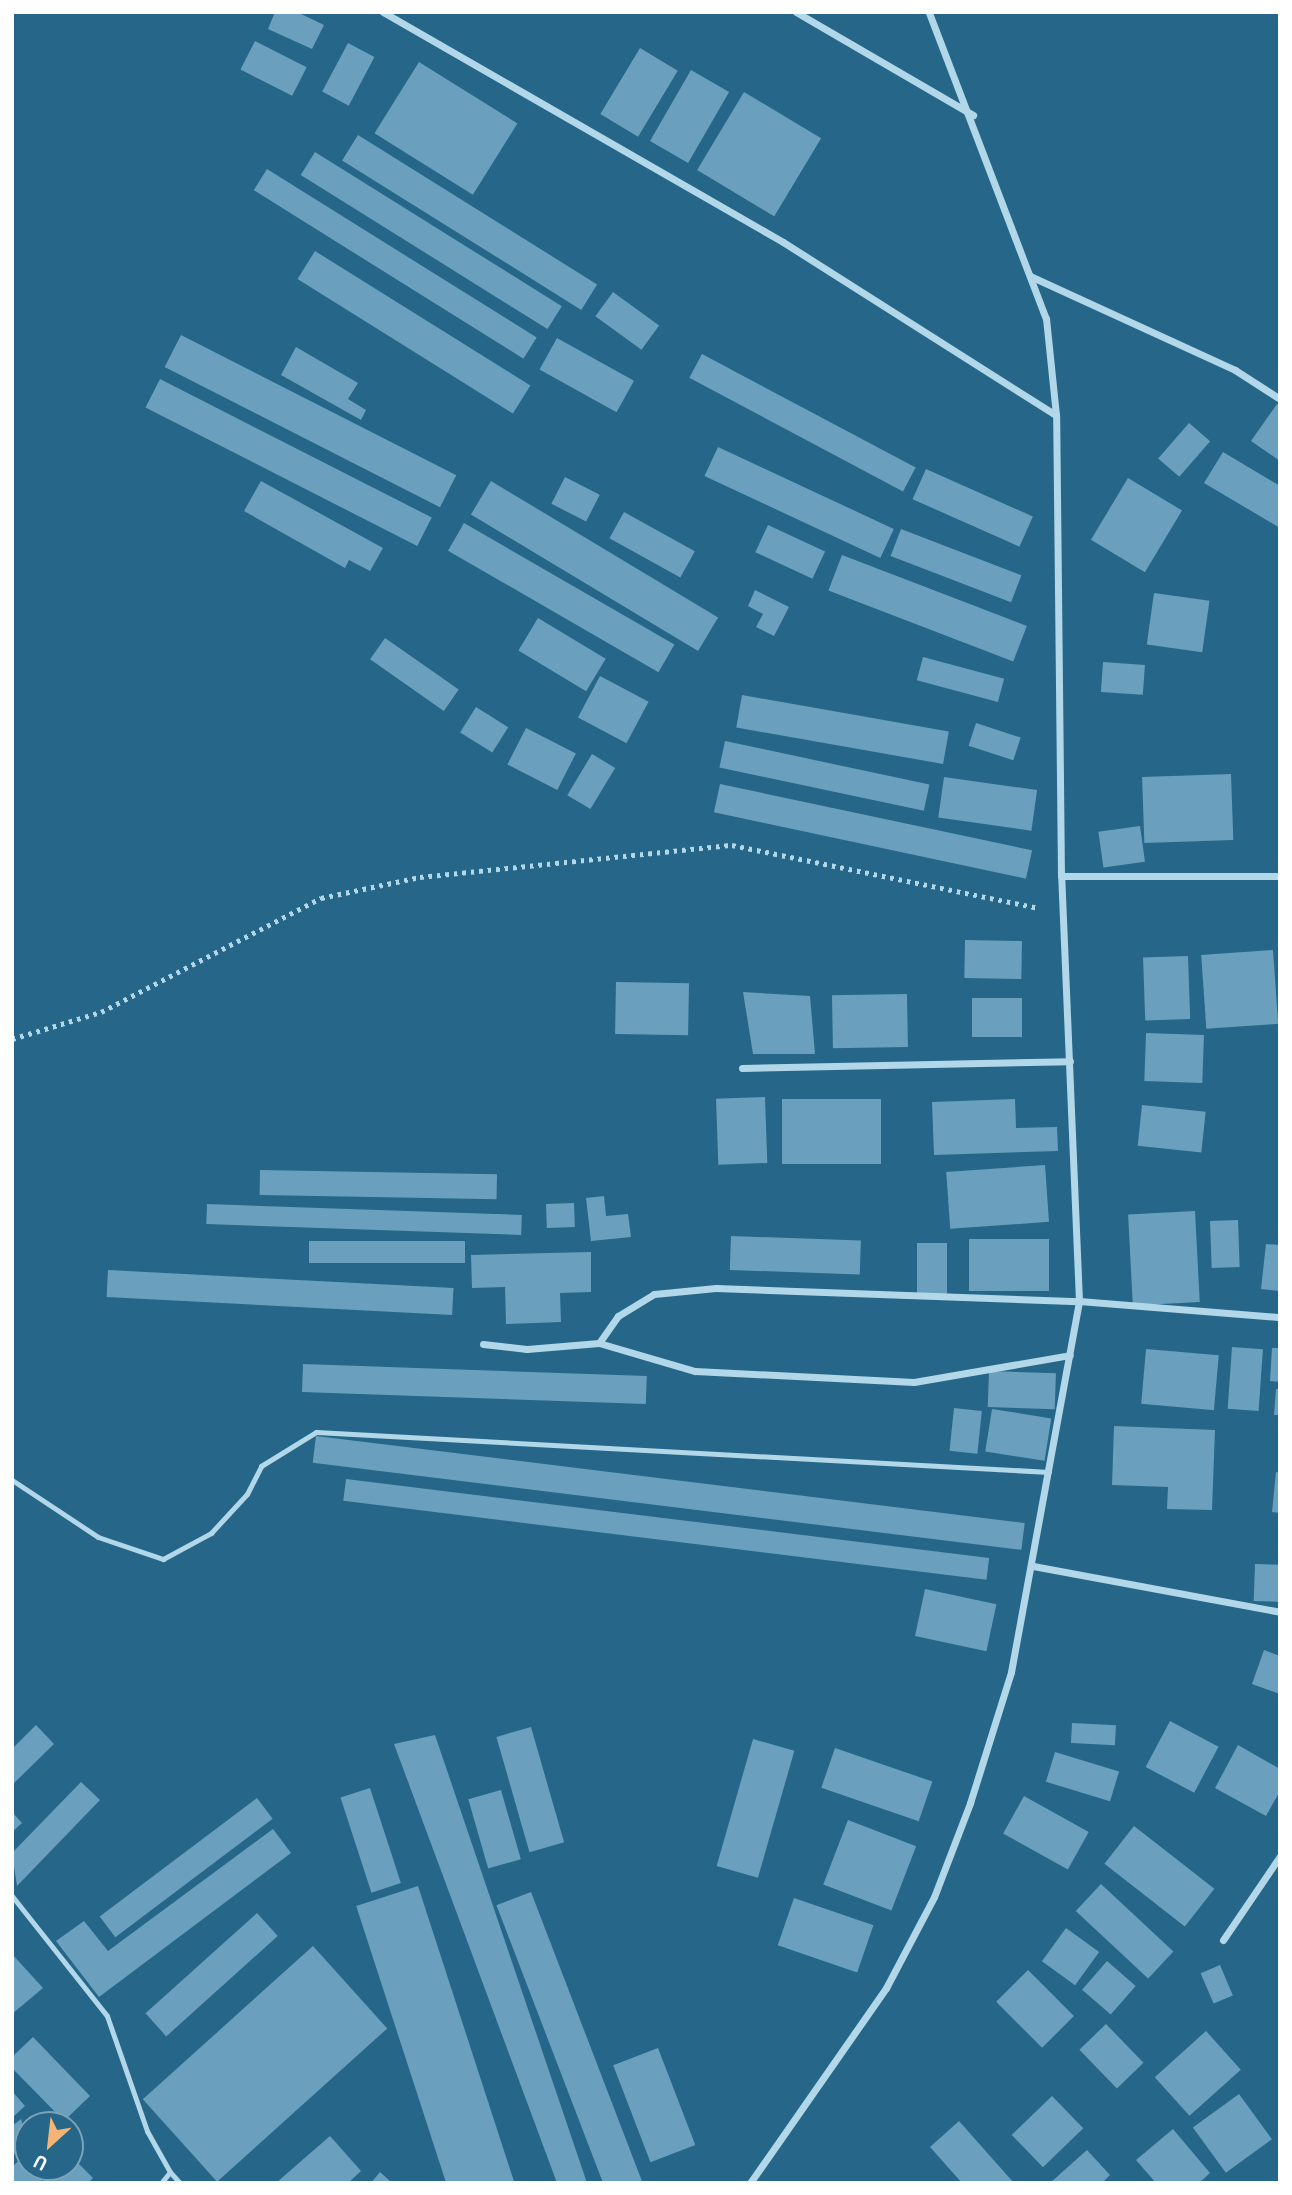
<!DOCTYPE html>
<style>
body{margin:0}
#map{position:relative;width:1292px;height:2195px;overflow:hidden;background:#256689;font-family:"PT Sans",sans-serif}
div>[style]{position:absolute}
.building>*{inset:0;background:#6aa0bd;transform-origin:0 0}
.path>*{height:4.5px;margin-top:-2.25px;transform-origin:0;background:repeating-linear-gradient(90deg,#b1d7e9 0 3.5px,transparent 0 8.5px)}
.lane>*{height:5px;margin:-2.5px;padding:0 2.5px;transform-origin:2.5px;border-radius:2.5px;background:#b1d7e9}
.street>*{height:7px;margin:-3.5px;padding:0 3.5px;transform-origin:3.5px;border-radius:3.5px;background:#b1d7e9}
span{translate:-50% -50%;white-space:nowrap;text-align:center;line-height:1.15;-webkit-text-stroke:7px #256689;paint-order:stroke}
.frame{position:absolute;inset:0;border:14px solid #fff;pointer-events:none}
.north{position:absolute;left:14px;top:2111px;width:70px;height:70px;box-sizing:border-box;background:#256689;border:2px solid #7ca3b8;border-radius:50%;rotate:207deg;font-size:19px;font-weight:700;line-height:28px;text-align:center;color:#fff}
.north::after{content:'';display:block;margin:auto;width:24px;height:32px;background:#f3b476;clip-path:polygon(50% 0,100% 100%,50% 72%,0 100%)}
</style>
<div id="map">
<div class="building">
<i style="clip-path:polygon(275px 12px,297px 12px,324px 25px,312px 49px,268px 29px)"></i>
<i style="left:255px;top:41px;width:58px;height:32px;rotate:27deg"></i>
<i style="left:348px;top:43px;width:30px;height:55px;rotate:28deg"></i>
<i style="left:640px;top:48px;width:44px;height:77px;rotate:31deg"></i>
<i style="left:419px;top:62px;width:116px;height:84px;rotate:32deg"></i>
<i style="left:691px;top:70px;width:44px;height:82px;rotate:30deg"></i>
<i style="left:744px;top:92px;width:90px;height:91px;rotate:31deg"></i>
<i style="left:358px;top:135px;width:282px;height:30px;rotate:32deg"></i>
<i style="left:315px;top:152px;width:291px;height:27px;rotate:32deg"></i>
<i style="left:267px;top:169px;width:318px;height:25px;rotate:32deg"></i>
<i style="left:315px;top:251px;width:254px;height:33px;rotate:32deg"></i>
<i style="left:613px;top:292px;width:57px;height:30px;rotate:36deg"></i>
<i style="left:181px;top:335px;width:309px;height:36px;rotate:27deg"></i>
<i style="left:557px;top:338px;width:88px;height:36px;rotate:29deg"></i>
<i style="clip-path:polygon(296px 347px,358px 383px,348px 399px,366px 410px,361px 420px,281px 375px)"></i>
<i style="left:702px;top:354px;width:242px;height:27px;rotate:28deg"></i>
<i style="left:160px;top:379px;width:305px;height:32px;rotate:27deg"></i>
<i style="clip-path:polygon(1277px 404px,1280px 406px,1280px 461px,1251px 441px)"></i>
<i style="left:1189px;top:423px;width:28px;height:47px;rotate:41deg"></i>
<i style="left:718px;top:447px;width:194px;height:32px;rotate:25deg"></i>
<i style="clip-path:polygon(1223px 452px,1280px 486px,1280px 528px,1204px 483px)"></i>
<i style="left:926px;top:469px;width:117px;height:33px;rotate:24deg"></i>
<i style="left:565px;top:477px;width:39px;height:30px;rotate:27deg"></i>
<i style="left:1128px;top:478px;width:63px;height:72px;rotate:31deg"></i>
<i style="clip-path:polygon(261px 481px,383px 548px,370px 571px,349px 560px,345px 568px,244px 511px)"></i>
<i style="left:491px;top:481px;width:265px;height:39px;rotate:31deg"></i>
<i style="left:624px;top:512px;width:81px;height:30px;rotate:29deg"></i>
<i style="left:464px;top:523px;width:243px;height:32px;rotate:30deg"></i>
<i style="left:768px;top:525px;width:63px;height:30px;rotate:25deg"></i>
<i style="left:901px;top:529px;width:129px;height:29px;rotate:21deg"></i>
<i style="left:842px;top:555px;width:198px;height:38px;rotate:21deg"></i>
<i style="clip-path:polygon(755px 590px,789px 607px,774px 636px,756px 627px,763px 614px,748px 606px)"></i>
<i style="left:1154px;top:593px;width:56px;height:52px;rotate:8deg"></i>
<i style="left:538px;top:618px;width:79px;height:38px;rotate:31deg"></i>
<i style="left:385px;top:638px;width:90px;height:26px;rotate:35deg"></i>
<i style="left:923px;top:657px;width:84px;height:24px;rotate:15deg"></i>
<i style="left:1103px;top:662px;width:42px;height:30px;rotate:4deg"></i>
<i style="left:600px;top:676px;width:55px;height:47px;rotate:28deg"></i>
<i style="left:742px;top:695px;width:210px;height:33px;rotate:10deg"></i>
<i style="left:476px;top:707px;width:38px;height:30px;rotate:32deg"></i>
<i style="left:976px;top:723px;width:47px;height:24px;rotate:18deg"></i>
<i style="left:526px;top:728px;width:56px;height:41px;rotate:27deg"></i>
<i style="left:725px;top:741px;width:209px;height:27px;rotate:12deg"></i>
<i style="left:592px;top:754px;width:27px;height:48px;rotate:31deg"></i>
<i style="left:1231px;top:774px;width:66px;height:89px;rotate:88deg"></i>
<i style="left:944px;top:777px;width:94px;height:41px;rotate:8deg"></i>
<i style="left:720px;top:784px;width:319px;height:29px;rotate:12deg"></i>
<i style="left:1140px;top:826px;width:36px;height:42px;rotate:82deg"></i>
<i style="left:965px;top:940px;width:57px;height:38px;rotate:1deg"></i>
<i style="left:1273px;top:950px;width:74px;height:72px;rotate:86deg"></i>
<i style="left:1188px;top:956px;width:63px;height:45px;rotate:88deg"></i>
<i style="left:616px;top:982px;width:73px;height:52px;rotate:1deg"></i>
<i style="clip-path:polygon(743px 992px,810px 996px,815px 1054px,753px 1054px)"></i>
<i style="left:907px;top:994px;width:53px;height:75px;rotate:89deg"></i>
<i style="left:972px;top:998px;width:50px;height:39px"></i>
<i style="left:1146px;top:1033px;width:58px;height:48px;rotate:2deg"></i>
<i style="left:765px;top:1097px;width:66px;height:49px;rotate:88deg"></i>
<i style="left:782px;top:1099px;width:99px;height:65px"></i>
<i style="clip-path:polygon(1015px 1099px,1016px 1128px,1057px 1127px,1058px 1151px,934px 1155px,932px 1102px)"></i>
<i style="left:1142px;top:1105px;width:64px;height:41px;rotate:6deg"></i>
<i style="left:1045px;top:1165px;width:57px;height:99px;rotate:86deg"></i>
<i style="left:260px;top:1170px;width:237px;height:25px;rotate:1deg"></i>
<i style="clip-path:polygon(604px 1196px,606px 1216px,628px 1214px,631px 1237px,591px 1241px,586px 1198px)"></i>
<i style="left:574px;top:1203px;width:24px;height:28px;rotate:88deg"></i>
<i style="left:207px;top:1204px;width:315px;height:20px;rotate:2deg"></i>
<i style="left:1195px;top:1211px;width:91px;height:67px;rotate:87deg"></i>
<i style="left:1238px;top:1220px;width:47px;height:28px;rotate:88deg"></i>
<i style="left:731px;top:1236px;width:130px;height:34px;rotate:2deg"></i>
<i style="left:969px;top:1239px;width:80px;height:52px"></i>
<i style="left:309px;top:1241px;width:156px;height:22px"></i>
<i style="left:917px;top:1243px;width:30px;height:51px"></i>
<i style="clip-path:polygon(1266px 1244px,1280px 1245px,1280px 1291px,1261px 1289px)"></i>
<i style="clip-path:polygon(591px 1252px,591px 1292px,560px 1293px,561px 1322px,506px 1324px,505px 1287px,472px 1288px,471px 1255px)"></i>
<i style="left:108px;top:1270px;width:346px;height:27px;rotate:3deg"></i>
<i style="left:1232px;top:1347px;width:31px;height:62px;rotate:4deg"></i>
<i style="clip-path:polygon(1272px 1348px,1280px 1348px,1280px 1382px,1270px 1381px)"></i>
<i style="left:1146px;top:1349px;width:73px;height:55px;rotate:5deg"></i>
<i style="left:303px;top:1364px;width:344px;height:28px;rotate:2deg"></i>
<i style="left:989px;top:1371px;width:67px;height:36px;rotate:2deg"></i>
<i style="clip-path:polygon(1276px 1389px,1280px 1389px,1280px 1415px,1274px 1415px)"></i>
<i style="left:954px;top:1408px;width:28px;height:43px;rotate:6deg"></i>
<i style="left:992px;top:1409px;width:60px;height:43px;rotate:9deg"></i>
<i style="clip-path:polygon(1114px 1426px,1215px 1430px,1212px 1510px,1167px 1509px,1168px 1487px,1112px 1485px)"></i>
<i style="left:316px;top:1436px;width:714px;height:27px;rotate:7deg"></i>
<i style="clip-path:polygon(1276px 1472px,1280px 1473px,1280px 1513px,1272px 1512px)"></i>
<i style="left:346px;top:1479px;width:648px;height:22px;rotate:7deg"></i>
<i style="left:1255px;top:1564px;width:25px;height:37px;rotate:2deg"></i>
<i style="left:925px;top:1589px;width:73px;height:48px;rotate:12deg"></i>
<i style="clip-path:polygon(1264px 1650px,1280px 1656px,1280px 1694px,1252px 1684px)"></i>
<i style="left:1170px;top:1721px;width:55px;height:52px;rotate:28deg"></i>
<i style="left:1072px;top:1723px;width:44px;height:20px;rotate:3deg"></i>
<i style="clip-path:polygon(36px 1725px,54px 1744px,12px 1785px,12px 1749px)"></i>
<i style="left:531px;top:1727px;width:120px;height:36px;rotate:74deg"></i>
<i style="clip-path:polygon(435px 1735px,587px 2183px,557px 2183px,394px 1744px)"></i>
<i style="left:753px;top:1739px;width:43px;height:132px;rotate:16deg"></i>
<i style="clip-path:polygon(1238px 1745px,1280px 1769px,1280px 1791px,1266px 1816px,1215px 1788px)"></i>
<i style="left:835px;top:1748px;width:103px;height:42px;rotate:19deg"></i>
<i style="left:1055px;top:1752px;width:67px;height:31px;rotate:17deg"></i>
<i style="clip-path:polygon(81px 1782px,100px 1800px,17px 1886px,12px 1853px)"></i>
<i style="left:370px;top:1788px;width:100px;height:31px;rotate:72deg"></i>
<i style="left:501px;top:1790px;width:72px;height:34px;rotate:74deg"></i>
<i style="left:1024px;top:1796px;width:74px;height:43px;rotate:29deg"></i>
<i style="left:257px;top:1798px;width:26px;height:197px;rotate:53deg"></i>
<i style="clip-path:polygon(12px 1812px,22px 1823px,12px 1832px)"></i>
<i style="left:848px;top:1820px;width:73px;height:69px;rotate:21deg"></i>
<i style="left:1134px;top:1826px;width:102px;height:48px;rotate:38deg"></i>
<i style="clip-path:polygon(273px 1829px,291px 1853px,99px 1997px,56px 1941px,84px 1921px,108px 1951px)"></i>
<i style="left:1101px;top:1884px;width:99px;height:37px;rotate:43deg"></i>
<i style="left:418px;top:1886px;width:312px;height:65px;rotate:72deg"></i>
<i style="left:531px;top:1892px;width:313px;height:37px;rotate:69deg"></i>
<i style="left:794px;top:1898px;width:84px;height:50px;rotate:19deg"></i>
<i style="left:257px;top:1913px;width:31px;height:150px;rotate:48deg"></i>
<i style="left:1066px;top:1928px;width:41px;height:41px;rotate:36deg"></i>
<i style="left:313px;top:1946px;width:111px;height:229px;rotate:48deg"></i>
<i style="clip-path:polygon(12px 1954px,43px 1988px,12px 2014px)"></i>
<i style="left:1107px;top:1961px;width:38px;height:38px;rotate:41deg"></i>
<i style="left:1220px;top:1965px;width:33px;height:21px;rotate:67deg"></i>
<i style="left:1028px;top:1970px;width:65px;height:45px;rotate:45deg"></i>
<i style="left:1106px;top:2024px;width:54px;height:37px;rotate:46deg"></i>
<i style="left:1206px;top:2031px;width:52px;height:69px;rotate:48deg"></i>
<i style="clip-path:polygon(33px 2037px,90px 2096px,64px 2121px,12px 2068px,12px 2057px)"></i>
<i style="left:658px;top:2048px;width:104px;height:48px;rotate:69deg"></i>
<i style="clip-path:polygon(12px 2091px,25px 2106px,12px 2118px)"></i>
<i style="left:1239px;top:2094px;width:56px;height:57px;rotate:54deg"></i>
<i style="left:1052px;top:2096px;width:45px;height:56px;rotate:46deg"></i>
<i style="clip-path:polygon(21px 2119px,28px 2142px,12px 2156px,12px 2126px)"></i>
<i style="clip-path:polygon(959px 2121px,1014px 2183px,962px 2183px,930px 2147px)"></i>
<i style="clip-path:polygon(1173px 2129px,1210px 2173px,1199px 2183px,1156px 2183px,1136px 2160px)"></i>
<i style="clip-path:polygon(330px 2136px,361px 2171px,348px 2183px,276px 2183px)"></i>
<i style="clip-path:polygon(1087px 2150px,1110px 2175px,1102px 2183px,1050px 2183px)"></i>
<i style="clip-path:polygon(28px 2152px,28px 2167px,49px 2173px,39px 2183px,12px 2183px,12px 2167px)"></i>
<i style="clip-path:polygon(74px 2159px,93px 2178px,88px 2183px,50px 2183px)"></i>
<i style="clip-path:polygon(380px 2172px,392px 2183px,371px 2183px)"></i>
</div>
<div class="path">
<i style="left:12px;top:1039px;width:93px;rotate:-16.9deg"></i>
<i style="left:101px;top:1012px;width:248px;rotate:-27.4deg"></i>
<i style="left:321px;top:898px;width:101px;rotate:-12deg"></i>
<i style="left:420px;top:877px;width:314px;rotate:-5.9deg"></i>
<i style="left:732px;top:845px;width:313px;rotate:11.6deg"></i>
</div>
<div class="lane">
<i style="left:12px;top:1480px;width:103px;rotate:33.5deg"></i>
<i style="left:98px;top:1537px;width:69px;rotate:18.7deg"></i>
<i style="left:163px;top:1559px;width:55px;rotate:-28.4deg"></i>
<i style="left:211px;top:1533px;width:53px;rotate:-47.3deg"></i>
<i style="left:247px;top:1494px;width:31px;rotate:-63deg"></i>
<i style="left:261px;top:1466px;width:65px;rotate:-31.7deg"></i>
<i style="left:316px;top:1432px;width:734px;rotate:3.12deg"></i>
<i style="left:12px;top:1896px;width:153px;rotate:51.6deg"></i>
<i style="left:107px;top:2016px;width:122px;rotate:70.8deg"></i>
<i style="left:147px;top:2131px;width:47px;rotate:60.7deg"></i>
<i style="left:170px;top:2172px;width:14px;rotate:129deg"></i>
<i style="left:170px;top:2172px;width:15px;rotate:48deg"></i>
</div>
<div class="street">
<i style="left:383px;top:12px;width:461px;rotate:29.9deg"></i>
<i style="left:783px;top:242px;width:323px;rotate:32.4deg"></i>
<i style="left:796px;top:12px;width:205px;rotate:30.2deg"></i>
<i style="left:1030px;top:276px;width:226px;rotate:24.6deg"></i>
<i style="left:1235px;top:370px;width:54px;rotate:32.8deg"></i>
<i style="left:1061px;top:876px;width:219px"></i>
<i style="left:742px;top:1068px;width:328px;rotate:-1.2deg"></i>
<i style="left:599px;top:1343px;width:100px;rotate:16.3deg"></i>
<i style="left:695px;top:1371px;width:219px;rotate:2.9deg"></i>
<i style="left:914px;top:1382px;width:158px;rotate:-9.8deg"></i>
<i style="left:483px;top:1344px;width:44px;rotate:6.5deg"></i>
<i style="left:527px;top:1349px;width:72px;rotate:-4.8deg"></i>
<i style="left:599px;top:1343px;width:33px;rotate:-55deg"></i>
<i style="left:618px;top:1316px;width:42px;rotate:-31.4deg"></i>
<i style="left:654px;top:1294px;width:62px;rotate:-5.5deg"></i>
<i style="left:716px;top:1288px;width:363px;rotate:2.1deg"></i>
<i style="left:1079px;top:1301px;width:202px;rotate:4.6deg"></i>
<i style="left:1033px;top:1566px;width:251px;rotate:10.5deg"></i>
<i style="left:1223px;top:1940px;width:102px;rotate:-55.8deg"></i>
<i style="left:750px;top:2183px;width:238px;rotate:-55.1deg"></i>
<i style="left:886px;top:1988px;width:103px;rotate:-62.2deg"></i>
<i style="left:934px;top:1897px;width:101px;rotate:-69deg"></i>
<i style="left:970px;top:1803px;width:137px;rotate:-72.6deg"></i>
<i style="left:1011px;top:1672px;width:377px;rotate:-79.6deg"></i>
<i style="left:1079px;top:1301px;width:425px;rotate:-92.4deg"></i>
<i style="left:1061px;top:876px;width:461px;rotate:-90.6deg"></i>
<i style="left:1056px;top:415px;width:97px;rotate:-95.9deg"></i>
<i style="left:1046px;top:319px;width:329px;rotate:-110.9deg"></i>
</div>
<div class="frame"></div>
<div class="north">U</div>
</div>
